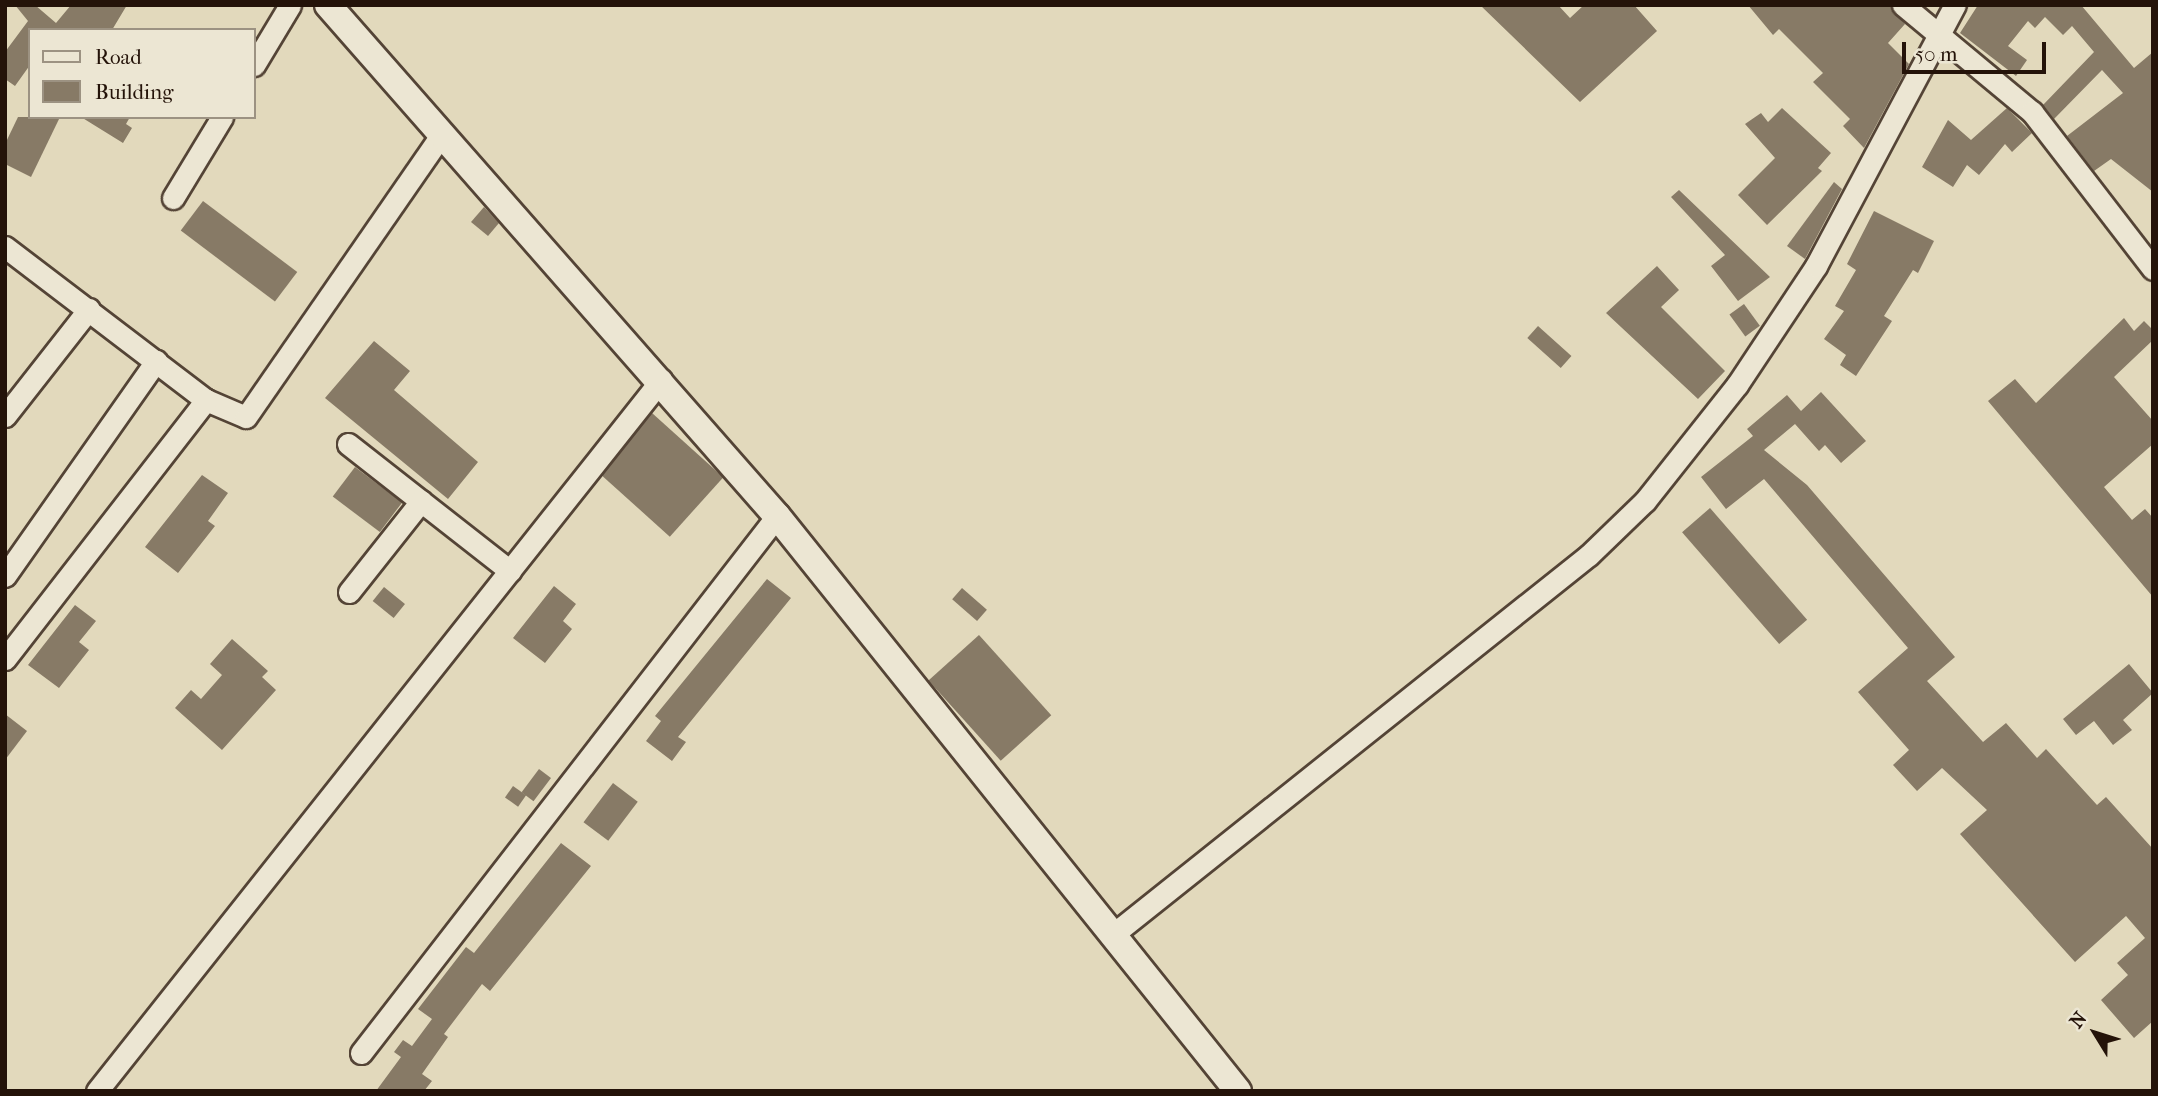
<!DOCTYPE html>
<style>
body{margin:0}
#map{position:relative;width:2158px;height:1096px;overflow:hidden;background:#e2d9bc;font-family:"IM FELL French Canon",serif}
div>[style]{position:absolute}
.building>*{inset:0;background:#877a66;transform-origin:0 0}
.roads{filter:drop-shadow(2px 0 #544436) drop-shadow(-2px 0 #544436) drop-shadow(0 2px #544436) drop-shadow(0 -2px #544436)}
.minor>*{height:21px;margin:-10.5px;padding:0 10.5px;transform-origin:10.5px;border-radius:10.5px;background:#ece6d3}
.tertiary>*{height:26px;margin:-13px;padding:0 13px;transform-origin:13px;border-radius:13px;background:#ece6d3}
span{translate:-50% -50%;white-space:nowrap;text-align:center;line-height:1.15;-webkit-text-stroke:6px #ece6d3;paint-order:stroke}
.frame{position:absolute;inset:0;border:7px solid #241309;pointer-events:none}
.legend{position:absolute;left:28px;top:28px;width:228px;height:91px;box-sizing:border-box;background:#ece6d3;border:2px solid #9c9282;margin:0;padding:9px 12px;list-style:none;font-size:21px;color:#241309}
.legend li{display:flex;align-items:center;gap:14px;height:35px}
.legend b{width:35px;border:2px solid #9c9282}
.north{position:absolute;left:2060px;top:998px;width:70px;height:70px;-webkit-text-stroke:5px #ece6d3;paint-order:stroke;rotate:308deg;font-size:19px;font-weight:700;line-height:28px;text-align:center;color:#241309}
.north::after{content:'';display:block;margin:auto;width:24px;height:32px;background:#241309;clip-path:polygon(50% 0,100% 100%,50% 72%,0 100%)}
.scale{position:absolute;left:1902px;top:42px;width:144px;height:32px;box-sizing:border-box;border:4px solid #241309;border-top:0;padding-left:9px;font-size:21px;line-height:24px;white-space:nowrap;color:#241309;-webkit-text-stroke:5px #ece6d3;paint-order:stroke}
</style>
<div id="map">
<div class="building">
<i style="clip-path:polygon(15px 5px,35px 5px,56px 23px,71px 5px,127px 5px,112px 30px,30px 30px,30px 65px,15px 86px,5px 79px,5px 52px,28px 21px)"></i>
<i style="clip-path:polygon(1480px 5px,1558px 5px,1570px 18px,1584px 5px,1634px 5px,1657px 31px,1580px 102px)"></i>
<i style="clip-path:polygon(1748px 5px,1890px 5px,1905px 24px,1888px 43px,1909px 64px,1864px 148px,1843px 126px,1850px 119px,1813px 82px,1823px 73px,1779px 29px,1773px 35px)"></i>
<i style="clip-path:polygon(1978px 5px,2081px 5px,2134px 68px,2153px 52px,2153px 192px,2111px 159px,2094px 171px,2067px 136px,2123px 93px,2102px 70px,2054px 119px,2043px 105px,2094px 52px,2072px 26px,2063px 35px,2045px 17px,2035px 28px,2028px 21px,2008px 46px,2027px 60px,2016px 76px,1960px 33px)"></i>
<i style="clip-path:polygon(1782px 108px,1831px 153px,1818px 168px,1822px 171px,1767px 225px,1738px 195px,1775px 158px,1745px 124px,1761px 113px,1768px 122px)"></i>
<i style="clip-path:polygon(2007px 108px,2032px 133px,2012px 152px,2005px 144px,1979px 175px,1967px 165px,1953px 187px,1922px 167px,1948px 120px,1971px 140px)"></i>
<i style="clip-path:polygon(18px 117px,60px 117px,31px 177px,5px 164px,5px 144px)"></i>
<i style="clip-path:polygon(81px 117px,130px 117px,126px 124px,132px 128px,123px 143px)"></i>
<i style="clip-path:polygon(1834px 182px,1842px 189px,1805px 259px,1787px 246px)"></i>
<i style="clip-path:polygon(1679px 190px,1770px 277px,1738px 301px,1711px 266px,1725px 255px,1671px 197px)"></i>
<i style="left:203px;top:201px;width:118px;height:37px;rotate:37deg"></i>
<i style="clip-path:polygon(484px 207px,499px 223px,488px 236px,471px 222px)"></i>
<i style="clip-path:polygon(1874px 211px,1934px 241px,1918px 273px,1913px 270px,1884px 316px,1892px 321px,1856px 376px,1840px 365px,1846px 355px,1824px 339px,1844px 311px,1835px 306px,1856px 270px,1847px 264px)"></i>
<i style="clip-path:polygon(1657px 266px,1679px 290px,1661px 307px,1725px 371px,1698px 399px,1606px 313px)"></i>
<i style="left:1744px;top:304px;width:27px;height:18px;rotate:54deg"></i>
<i style="clip-path:polygon(2124px 318px,2134px 331px,2144px 321px,2153px 330px,2153px 340px,2114px 377px,2153px 421px,2153px 444px,2104px 487px,2132px 520px,2145px 509px,2153px 518px,2153px 597px,1988px 401px,2015px 379px,2036px 403px)"></i>
<i style="left:1538px;top:326px;width:45px;height:16px;rotate:42deg"></i>
<i style="clip-path:polygon(374px 341px,410px 371px,394px 390px,478px 462px,448px 499px,325px 398px)"></i>
<i style="clip-path:polygon(1821px 392px,1866px 441px,1841px 463px,1825px 445px,1819px 451px,1795px 424px,1764px 450px,1807px 485px,1955px 657px,1927px 681px,1983px 742px,2006px 723px,2037px 758px,2046px 749px,2097px 805px,2106px 797px,2153px 849px,2153px 1021px,2134px 1038px,2101px 1000px,2128px 975px,2117px 963px,2145px 938px,2126px 916px,2075px 962px,1960px 834px,1987px 810px,1942px 768px,1917px 791px,1893px 765px,1909px 750px,1858px 692px,1908px 648px,1764px 479px,1726px 509px,1701px 477px,1753px 436px,1747px 429px,1787px 395px,1801px 411px)"></i>
<i style="left:652px;top:413px;width:96px;height:80px;rotate:42deg"></i>
<i style="left:355px;top:467px;width:59px;height:37px;rotate:37deg"></i>
<i style="clip-path:polygon(202px 475px,228px 493px,208px 521px,215px 526px,178px 573px,145px 547px)"></i>
<i style="left:1710px;top:508px;width:148px;height:37px;rotate:49deg"></i>
<i style="clip-path:polygon(767px 579px,791px 598px,678px 737px,686px 742px,672px 761px,646px 741px,661px 721px,655px 716px)"></i>
<i style="clip-path:polygon(554px 586px,576px 604px,563px 621px,572px 629px,545px 663px,513px 638px)"></i>
<i style="left:384px;top:587px;width:27px;height:18px;rotate:39deg"></i>
<i style="left:962px;top:588px;width:33px;height:15px;rotate:41deg"></i>
<i style="clip-path:polygon(75px 605px,96px 621px,79px 642px,89px 650px,59px 688px,28px 665px)"></i>
<i style="left:979px;top:635px;width:108px;height:68px;rotate:48deg"></i>
<i style="clip-path:polygon(232px 639px,268px 671px,262px 677px,276px 690px,222px 750px,175px 708px,191px 690px,201px 699px,222px 675px,210px 664px)"></i>
<i style="clip-path:polygon(2129px 664px,2153px 693px,2123px 720px,2132px 730px,2113px 745px,2094px 721px,2076px 735px,2063px 719px)"></i>
<i style="clip-path:polygon(5px 714px,27px 731px,5px 760px)"></i>
<i style="left:539px;top:769px;width:15px;height:29px;rotate:37deg"></i>
<i style="left:613px;top:783px;width:31px;height:49px;rotate:37deg"></i>
<i style="left:513px;top:786px;width:16px;height:14px;rotate:35deg"></i>
<i style="clip-path:polygon(561px 843px,591px 866px,490px 991px,482px 984px,444px 1034px,448px 1037px,422px 1074px,432px 1081px,424px 1091px,376px 1091px,401px 1057px,394px 1052px,403px 1040px,412px 1046px,432px 1019px,418px 1009px,466px 947px,474px 953px)"></i>
</div>
<div class="roads">
<div class="minor">
<i style="left:1903px;top:5px;width:168px;rotate:39.7deg"></i>
<i style="left:2032px;top:112px;width:198px;rotate:52.4deg"></i>
<i style="left:254px;top:65px;width:70px;rotate:-59deg"></i>
<i style="left:173px;top:198px;width:95px;rotate:-58.8deg"></i>
<i style="left:5px;top:247px;width:253px;rotate:37.3deg"></i>
<i style="left:206px;top:400px;width:43px;rotate:23deg"></i>
<i style="left:246px;top:417px;width:344px;rotate:-55.3deg"></i>
<i style="left:5px;top:416px;width:136px;rotate:-51.9deg"></i>
<i style="left:348px;top:444px;width:206px;rotate:38.1deg"></i>
<i style="left:5px;top:576px;width:263px;rotate:-54.9deg"></i>
<i style="left:349px;top:592px;width:116px;rotate:-51.6deg"></i>
<i style="left:5px;top:659px;width:328px;rotate:-52.2deg"></i>
<i style="left:1111px;top:936px;width:611px;rotate:-38.56deg"></i>
<i style="left:1589px;top:555px;width:78px;rotate:-44deg"></i>
<i style="left:1645px;top:501px;width:148px;rotate:-51.6deg"></i>
<i style="left:1737px;top:385px;width:143px;rotate:-56.4deg"></i>
<i style="left:1816px;top:266px;width:296px;rotate:-62deg"></i>
<i style="left:361px;top:1053px;width:679px;rotate:-52.24deg"></i>
<i style="left:97px;top:1091px;width:908px;rotate:-51.58deg"></i>
</div>
<div class="tertiary">
<i style="left:328px;top:5px;width:680px;rotate:48.7deg"></i>
<i style="left:777px;top:516px;width:737px;rotate:51.28deg"></i>
</div>
</div>
<div class="frame"></div>
<ul class="legend">
<li><b style="height:9px;background:#ece6d3"></b>Road</li>
<li><b style="height:19px;background:#877a66"></b>Building</li>
</ul>
<div class="north">N</div>
<div class="scale">50 m</div>
</div>
